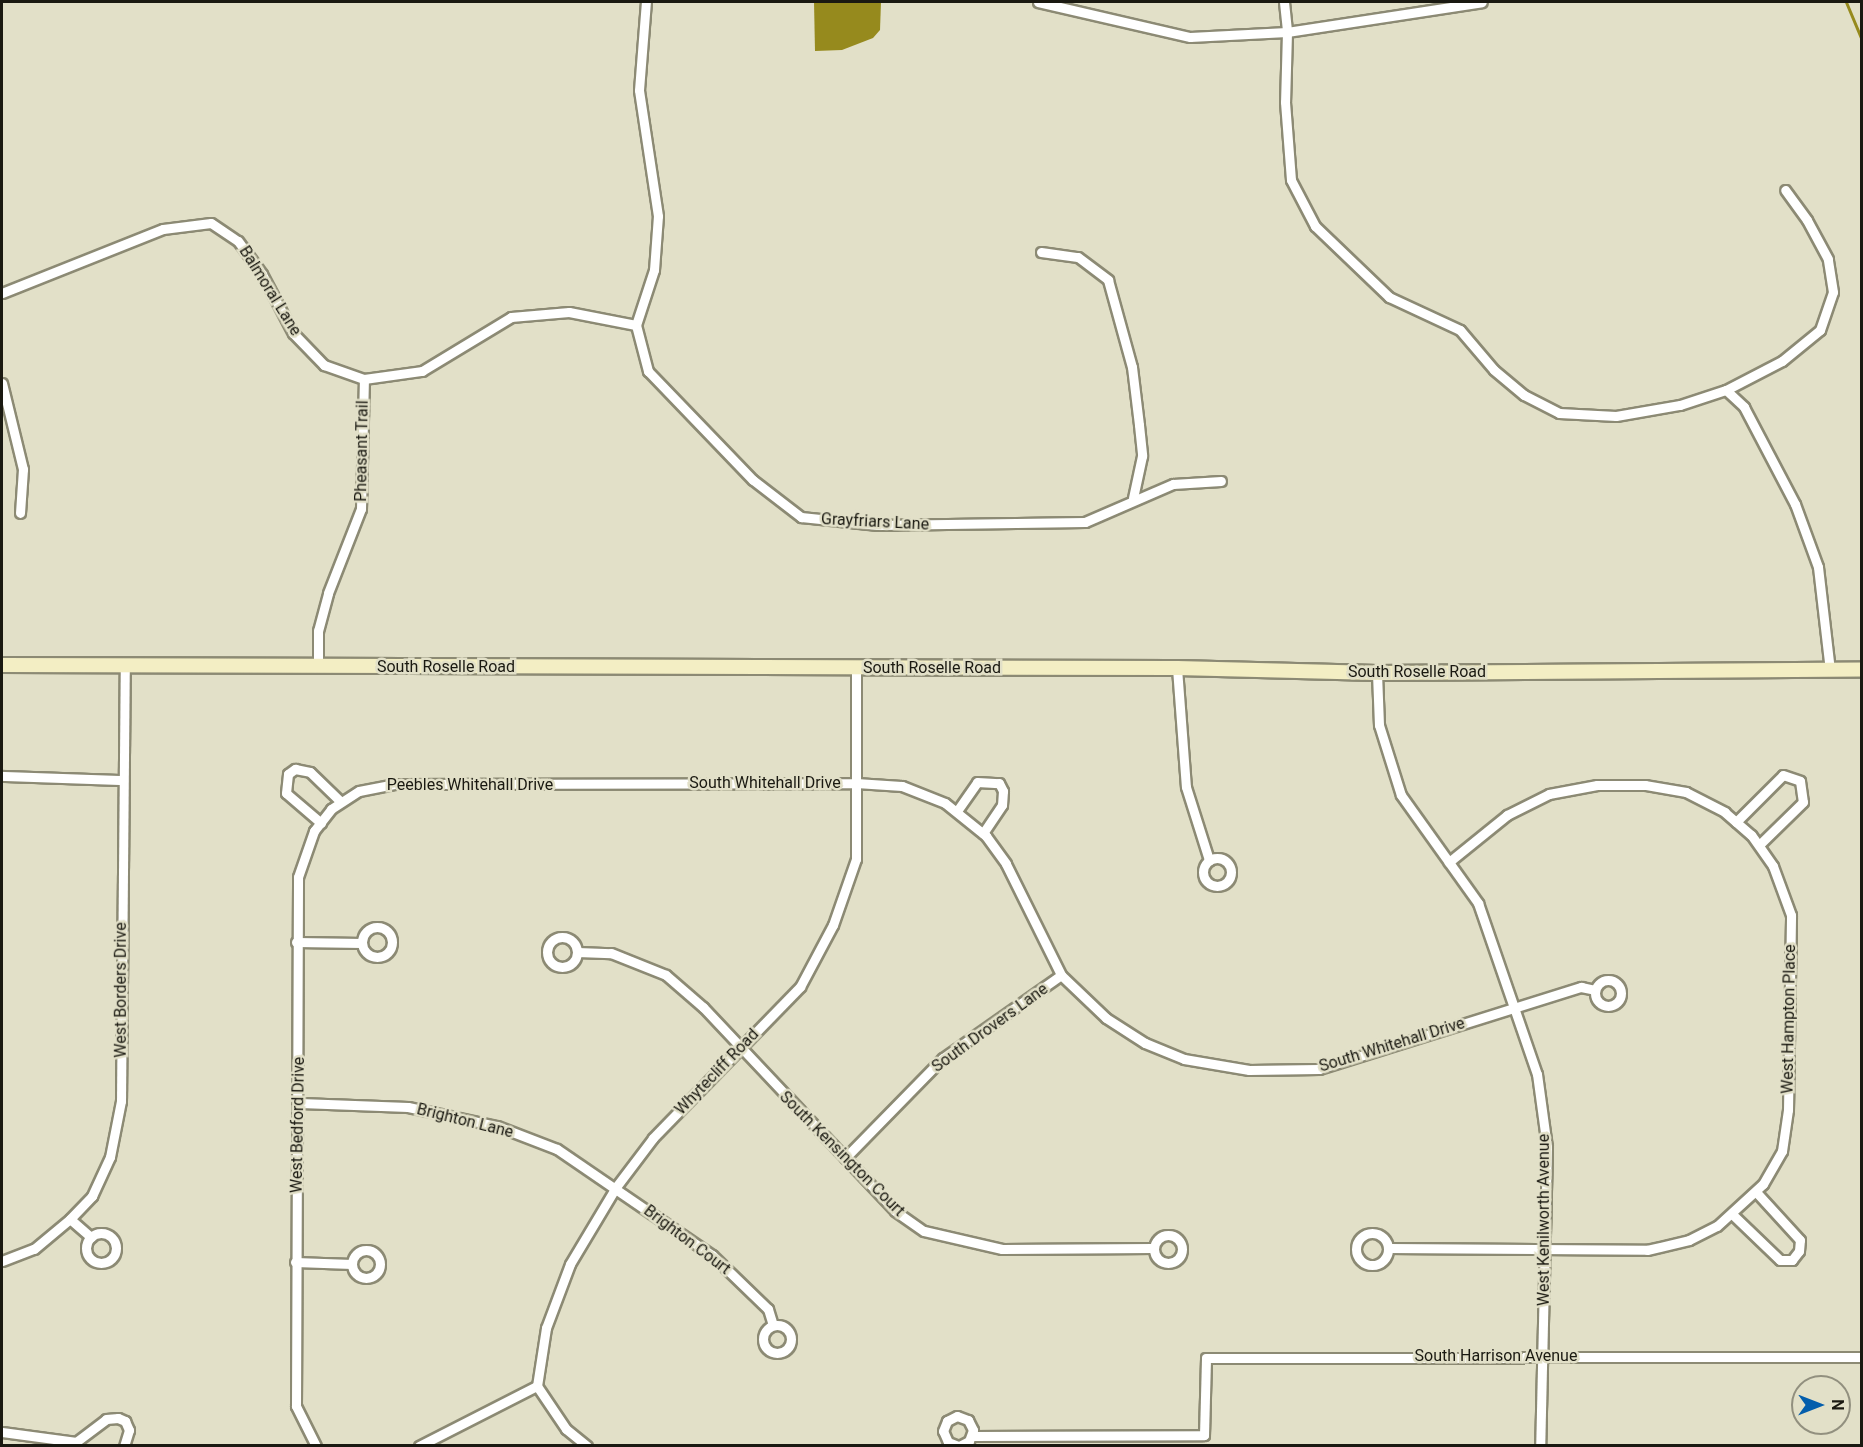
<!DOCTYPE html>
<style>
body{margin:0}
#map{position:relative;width:1863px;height:1447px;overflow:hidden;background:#e2e0c8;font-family:Roboto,sans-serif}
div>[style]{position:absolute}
.water>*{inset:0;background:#968a1d}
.stream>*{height:3px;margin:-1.5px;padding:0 1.5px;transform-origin:1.5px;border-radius:1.5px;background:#968a1d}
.roads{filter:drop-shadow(2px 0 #8c8a74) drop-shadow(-2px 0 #8c8a74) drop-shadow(0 2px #8c8a74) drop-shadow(0 -2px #8c8a74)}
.minor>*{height:9px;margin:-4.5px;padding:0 4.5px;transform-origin:4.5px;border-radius:4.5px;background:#fff}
.minor>.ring{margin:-4.5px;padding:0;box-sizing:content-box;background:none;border:9px solid #fff;border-radius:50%}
.secondary>*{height:14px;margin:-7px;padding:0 7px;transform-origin:7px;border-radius:7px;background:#f3eec4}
span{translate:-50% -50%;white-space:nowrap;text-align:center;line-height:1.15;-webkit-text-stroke:5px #e2e0c8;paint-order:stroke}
.street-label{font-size:16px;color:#1a1911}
.frame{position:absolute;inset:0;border:3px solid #1a1911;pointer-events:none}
.north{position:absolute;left:1791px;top:1375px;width:60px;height:60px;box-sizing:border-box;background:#e2e0c8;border:2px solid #92907f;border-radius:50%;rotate:90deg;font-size:16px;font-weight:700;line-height:24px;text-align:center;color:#1a1911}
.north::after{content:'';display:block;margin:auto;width:21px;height:27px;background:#045eac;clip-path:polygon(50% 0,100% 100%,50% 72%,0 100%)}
</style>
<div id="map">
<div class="water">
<i style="clip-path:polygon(814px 2px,881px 2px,880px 30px,873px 38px,842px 50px,815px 51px)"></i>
</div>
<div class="stream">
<i style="left:1846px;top:2px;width:41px;rotate:67.2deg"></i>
</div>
<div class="roads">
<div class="minor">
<i style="left:1038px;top:2px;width:156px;rotate:13deg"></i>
<i style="left:1190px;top:37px;width:97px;rotate:-3deg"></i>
<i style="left:1287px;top:32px;width:197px;rotate:-8.7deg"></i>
<i style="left:1284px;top:2px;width:30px;rotate:84deg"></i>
<i style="left:1287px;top:32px;width:70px;rotate:91.6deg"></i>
<i style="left:1285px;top:102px;width:78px;rotate:85.6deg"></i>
<i style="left:1291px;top:180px;width:52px;rotate:62.4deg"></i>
<i style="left:1315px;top:226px;width:103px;rotate:43.8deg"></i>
<i style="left:1389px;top:297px;width:78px;rotate:24.9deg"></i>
<i style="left:1460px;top:330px;width:52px;rotate:49.6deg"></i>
<i style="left:1494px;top:370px;width:39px;rotate:40deg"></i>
<i style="left:1524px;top:395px;width:39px;rotate:27deg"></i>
<i style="left:1559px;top:413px;width:57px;rotate:3deg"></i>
<i style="left:1616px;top:416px;width:65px;rotate:-9.8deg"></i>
<i style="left:1680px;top:405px;width:48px;rotate:-18.1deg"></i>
<i style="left:1726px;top:390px;width:25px;rotate:43deg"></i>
<i style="left:1744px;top:407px;width:110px;rotate:62.3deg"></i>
<i style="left:1795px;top:504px;width:67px;rotate:69.9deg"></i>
<i style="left:1818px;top:567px;width:104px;rotate:83.4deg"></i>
<i style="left:1041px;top:252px;width:37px;rotate:8deg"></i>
<i style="left:1078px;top:257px;width:38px;rotate:37deg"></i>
<i style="left:1108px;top:280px;width:90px;rotate:74.6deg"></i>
<i style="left:1132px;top:367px;width:58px;rotate:83.1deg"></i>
<i style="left:1139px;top:425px;width:31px;rotate:84deg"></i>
<i style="left:1142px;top:456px;width:43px;rotate:102.1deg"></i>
<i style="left:2px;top:293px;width:173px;rotate:-21.7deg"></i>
<i style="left:163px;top:229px;width:48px;rotate:-7.1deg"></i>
<i style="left:211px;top:223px;width:32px;rotate:34deg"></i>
<i style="left:238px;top:241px;width:41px;rotate:54deg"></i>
<i style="left:262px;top:274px;width:67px;rotate:62.3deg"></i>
<i style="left:293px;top:333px;width:45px;rotate:45.9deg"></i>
<i style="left:324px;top:365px;width:42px;rotate:19.3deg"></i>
<i style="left:364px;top:379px;width:59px;rotate:-7.9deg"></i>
<i style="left:422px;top:371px;width:104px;rotate:-31.2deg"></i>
<i style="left:511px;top:317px;width:58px;rotate:-4.9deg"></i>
<i style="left:569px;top:312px;width:68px;rotate:11deg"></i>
<i style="left:636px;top:325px;width:48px;rotate:75.4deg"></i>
<i style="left:648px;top:371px;width:151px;rotate:46.1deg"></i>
<i style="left:753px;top:480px;width:61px;rotate:37.6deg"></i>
<i style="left:801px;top:517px;width:77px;rotate:5.9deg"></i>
<i style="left:878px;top:525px;width:207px;rotate:-0.8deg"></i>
<i style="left:1085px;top:522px;width:96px;rotate:-23.4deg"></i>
<i style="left:1173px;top:484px;width:48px;rotate:-3.6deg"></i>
<i style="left:636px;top:325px;width:58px;rotate:-71.9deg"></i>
<i style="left:654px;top:270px;width:54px;rotate:-85.8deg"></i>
<i style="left:658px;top:216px;width:127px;rotate:-98.6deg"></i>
<i style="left:639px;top:90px;width:88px;rotate:-85.5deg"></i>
<i style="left:2px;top:383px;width:89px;rotate:76.3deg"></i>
<i style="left:23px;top:469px;width:44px;rotate:93.9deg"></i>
<i style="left:1726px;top:390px;width:63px;rotate:-27.4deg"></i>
<i style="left:1782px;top:361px;width:49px;rotate:-39.2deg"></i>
<i style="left:1820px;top:330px;width:40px;rotate:-71.1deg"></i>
<i style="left:1833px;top:292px;width:33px;rotate:-99deg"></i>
<i style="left:1828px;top:259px;width:44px;rotate:-118.3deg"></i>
<i style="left:1807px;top:220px;width:37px;rotate:-126deg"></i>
<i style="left:318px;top:666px;width:35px;rotate:-90deg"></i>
<i style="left:318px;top:631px;width:39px;rotate:-75deg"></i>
<i style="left:328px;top:593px;width:90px;rotate:-68.6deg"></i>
<i style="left:361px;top:509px;width:130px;rotate:-88.7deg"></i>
<i style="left:1177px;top:668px;width:119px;rotate:85.7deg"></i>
<i style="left:1186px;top:787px;width:77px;rotate:72.5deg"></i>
<i style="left:1377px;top:673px;width:52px;rotate:87.8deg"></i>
<i style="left:1379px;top:725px;width:73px;rotate:72.6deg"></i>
<i style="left:1401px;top:795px;width:133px;rotate:54.5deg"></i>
<i style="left:1478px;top:903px;width:181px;rotate:71deg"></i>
<i style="left:1537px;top:1074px;width:74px;rotate:82.2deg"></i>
<i style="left:1547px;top:1147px;width:299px;rotate:91.3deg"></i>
<i style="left:2px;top:776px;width:120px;rotate:1.9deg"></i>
<i style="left:957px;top:811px;width:35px;rotate:-55deg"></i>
<i style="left:977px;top:782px;width:22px;rotate:3deg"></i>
<i style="left:999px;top:783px;width:9px;rotate:63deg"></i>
<i style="left:1003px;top:791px;width:14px;rotate:94deg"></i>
<i style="left:1002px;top:805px;width:34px;rotate:124deg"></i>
<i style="left:1736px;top:822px;width:66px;rotate:-45deg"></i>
<i style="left:1783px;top:775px;width:18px;rotate:19deg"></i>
<i style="left:1800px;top:781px;width:21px;rotate:82deg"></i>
<i style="left:1803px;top:802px;width:60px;rotate:135.7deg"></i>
<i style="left:321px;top:823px;width:46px;rotate:-139.4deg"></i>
<i style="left:286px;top:793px;width:19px;rotate:-84deg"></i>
<i style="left:288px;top:774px;width:9px;rotate:-36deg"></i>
<i style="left:295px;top:769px;width:15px;rotate:11deg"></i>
<i style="left:310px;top:772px;width:42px;rotate:44deg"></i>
<i class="ring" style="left:1203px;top:858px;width:19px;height:19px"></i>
<i class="ring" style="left:362px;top:927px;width:21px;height:21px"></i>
<i class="ring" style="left:547px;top:937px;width:21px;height:21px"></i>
<i style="left:296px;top:942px;width:66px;rotate:0.9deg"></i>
<i style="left:577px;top:952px;width:34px;rotate:2deg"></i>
<i style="left:611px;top:953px;width:59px;rotate:21.8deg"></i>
<i style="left:666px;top:975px;width:49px;rotate:40.9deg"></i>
<i style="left:703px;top:1007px;width:280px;rotate:46.7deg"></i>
<i style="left:895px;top:1211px;width:35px;rotate:35deg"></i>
<i style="left:924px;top:1231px;width:80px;rotate:13deg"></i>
<i style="left:1002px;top:1249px;width:151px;rotate:-0.4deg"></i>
<i class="ring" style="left:1595px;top:980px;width:17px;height:17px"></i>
<i style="left:300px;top:1103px;width:108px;rotate:2.1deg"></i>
<i style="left:408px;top:1107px;width:91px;rotate:12.1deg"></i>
<i style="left:497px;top:1126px;width:64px;rotate:21deg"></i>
<i style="left:557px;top:1149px;width:188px;rotate:34.4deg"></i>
<i style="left:712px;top:1255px;width:78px;rotate:44deg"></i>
<i style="left:768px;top:1309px;width:17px;rotate:73deg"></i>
<i style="left:845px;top:1158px;width:140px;rotate:-45.6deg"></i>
<i style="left:943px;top:1058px;width:144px;rotate:-35.1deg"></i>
<i style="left:1732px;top:1214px;width:66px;rotate:43.8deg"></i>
<i style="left:1780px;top:1260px;width:12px"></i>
<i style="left:1792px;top:1260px;width:11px;rotate:-52deg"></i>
<i style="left:1799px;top:1251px;width:11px;rotate:-85deg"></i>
<i style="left:1800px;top:1240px;width:65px;rotate:-132.5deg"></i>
<i style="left:70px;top:1219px;width:28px;rotate:41deg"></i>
<i class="ring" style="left:86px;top:1233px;width:21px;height:21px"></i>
<i class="ring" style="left:1356px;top:1233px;width:23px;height:23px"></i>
<i class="ring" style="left:1154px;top:1235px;width:19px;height:19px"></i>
<i style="left:1388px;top:1248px;width:259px;rotate:0.4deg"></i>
<i style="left:1647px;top:1250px;width:43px;rotate:-13.4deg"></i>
<i style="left:1689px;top:1240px;width:31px;rotate:-27deg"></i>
<i style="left:1717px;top:1226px;width:62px;rotate:-42.4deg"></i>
<i style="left:1763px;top:1184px;width:38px;rotate:-60deg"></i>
<i style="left:1782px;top:1151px;width:41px;rotate:-81.7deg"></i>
<i style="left:1788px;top:1110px;width:195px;rotate:-89.1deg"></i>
<i style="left:1791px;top:915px;width:52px;rotate:-110.2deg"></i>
<i style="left:1773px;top:866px;width:38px;rotate:-125deg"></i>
<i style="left:1751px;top:835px;width:35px;rotate:-139deg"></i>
<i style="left:1725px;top:812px;width:44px;rotate:-152.9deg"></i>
<i style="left:1686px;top:792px;width:42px;rotate:-170.3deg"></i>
<i style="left:1645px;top:785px;width:48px;rotate:180deg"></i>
<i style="left:1597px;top:785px;width:49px;rotate:169.4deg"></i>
<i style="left:1549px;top:794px;width:47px;rotate:153.4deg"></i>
<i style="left:1507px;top:815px;width:75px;rotate:141deg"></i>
<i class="ring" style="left:352px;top:1250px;width:19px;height:19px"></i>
<i style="left:2px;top:1261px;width:34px;rotate:-21deg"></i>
<i style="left:34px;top:1249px;width:47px;rotate:-39.8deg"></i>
<i style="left:70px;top:1219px;width:32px;rotate:-46deg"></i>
<i style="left:92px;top:1196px;width:43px;rotate:-65.2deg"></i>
<i style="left:110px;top:1157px;width:57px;rotate:-78.9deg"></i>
<i style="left:121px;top:1101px;width:435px;rotate:-89.5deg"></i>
<i style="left:295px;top:1262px;width:57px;rotate:2deg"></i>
<i class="ring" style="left:763px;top:1325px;width:19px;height:19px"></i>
<i style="left:2px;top:1432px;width:75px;rotate:7.7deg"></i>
<i style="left:972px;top:1436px;width:232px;rotate:-0.2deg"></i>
<i style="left:1204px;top:1435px;width:77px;rotate:-88.5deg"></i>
<i style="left:1206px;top:1358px;width:656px;rotate:-0.09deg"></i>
<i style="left:76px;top:1442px;width:38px;rotate:-37deg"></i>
<i style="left:106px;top:1419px;width:12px;rotate:-5deg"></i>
<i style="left:118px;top:1418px;width:8px;rotate:23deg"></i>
<i style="left:125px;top:1421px;width:10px;rotate:66deg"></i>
<i style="left:129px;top:1430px;width:17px;rotate:107deg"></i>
<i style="left:316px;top:1446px;width:45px;rotate:-116.6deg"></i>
<i style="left:296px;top:1406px;width:529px;rotate:-89.78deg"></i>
<i style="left:298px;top:877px;width:49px;rotate:-70.8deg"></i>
<i style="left:314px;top:831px;width:28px;rotate:-52deg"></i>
<i style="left:331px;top:809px;width:33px;rotate:-33deg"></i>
<i style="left:359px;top:791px;width:37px;rotate:-11deg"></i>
<i style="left:395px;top:784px;width:461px;rotate:-0.1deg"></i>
<i style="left:856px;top:783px;width:46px;rotate:3.7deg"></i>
<i style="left:902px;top:786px;width:46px;rotate:21.6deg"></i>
<i style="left:945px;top:803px;width:53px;rotate:38.8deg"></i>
<i style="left:986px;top:836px;width:34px;rotate:54deg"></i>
<i style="left:1006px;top:864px;width:124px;rotate:63.6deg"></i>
<i style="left:1061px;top:975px;width:62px;rotate:43.7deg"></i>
<i style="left:1106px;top:1018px;width:46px;rotate:32.7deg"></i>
<i style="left:1145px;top:1043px;width:42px;rotate:22.3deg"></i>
<i style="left:1184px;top:1059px;width:66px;rotate:9.6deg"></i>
<i style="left:1249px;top:1070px;width:70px;rotate:-0.8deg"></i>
<i style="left:1319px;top:1069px;width:275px;rotate:-17.4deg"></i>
<i style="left:1581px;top:987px;width:14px;rotate:12deg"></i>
<i style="left:419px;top:1446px;width:132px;rotate:-27deg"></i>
<i style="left:587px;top:1446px;width:27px;rotate:-141deg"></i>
<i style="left:566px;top:1429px;width:52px;rotate:-124deg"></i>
<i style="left:537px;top:1386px;width:59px;rotate:-81.2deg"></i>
<i style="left:546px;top:1328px;width:68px;rotate:-69.4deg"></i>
<i style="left:570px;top:1264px;width:90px;rotate:-59.1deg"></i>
<i style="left:616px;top:1187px;width:61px;rotate:-52.9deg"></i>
<i style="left:653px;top:1138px;width:211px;rotate:-45.8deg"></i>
<i style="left:800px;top:987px;width:70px;rotate:-62deg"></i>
<i style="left:833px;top:925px;width:70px;rotate:-70.8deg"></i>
<i style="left:856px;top:859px;width:191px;rotate:-90deg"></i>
<i style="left:958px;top:1446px;width:11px;rotate:-158deg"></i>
<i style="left:948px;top:1442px;width:12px;rotate:-114deg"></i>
<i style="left:943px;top:1431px;width:11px;rotate:-68deg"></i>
<i style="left:947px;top:1421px;width:11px;rotate:-27deg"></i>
<i style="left:957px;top:1416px;width:12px;rotate:20deg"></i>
<i style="left:968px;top:1420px;width:11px;rotate:63deg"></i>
<i style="left:973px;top:1430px;width:12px;rotate:110deg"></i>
<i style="left:969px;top:1441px;width:11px;rotate:153deg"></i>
</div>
<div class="secondary">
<i style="left:2px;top:665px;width:1175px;rotate:0.15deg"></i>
<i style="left:1177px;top:668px;width:200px;rotate:1.4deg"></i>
<i style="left:1377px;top:673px;width:485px;rotate:-0.4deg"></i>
</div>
</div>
<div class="street-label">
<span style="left:270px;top:291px;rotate:58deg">Balmoral Lane</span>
<span style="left:362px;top:451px;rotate:-89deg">Pheasant Trail</span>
<span style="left:875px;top:522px;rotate:3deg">Grayfriars Lane</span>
<span style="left:446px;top:667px">South Roselle Road</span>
<span style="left:932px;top:668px">South Roselle Road</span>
<span style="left:1417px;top:672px">South Roselle Road</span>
<span style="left:765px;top:783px">South Whitehall Drive</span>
<span style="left:470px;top:785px">Peebles Whitehall Drive</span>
<span style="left:121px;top:990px;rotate:-90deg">West Borders Drive</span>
<span style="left:1789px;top:1019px;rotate:-89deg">West Hampton Place</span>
<span style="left:990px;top:1028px;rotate:-36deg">South Drovers Lane</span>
<span style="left:1392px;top:1045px;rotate:-17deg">South Whitehall Drive</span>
<span style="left:717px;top:1072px;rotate:-46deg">Whytecliff Road</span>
<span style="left:465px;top:1121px;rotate:14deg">Brighton Lane</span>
<span style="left:298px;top:1125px;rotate:-89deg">West Bedford Drive</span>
<span style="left:842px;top:1154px;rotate:45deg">South Kensington Court</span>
<span style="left:1544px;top:1220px;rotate:-90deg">West Kenilworth Avenue</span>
<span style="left:687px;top:1240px;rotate:37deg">Brighton Court</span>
<span style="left:1496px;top:1356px">South Harrison Avenue</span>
</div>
<div class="frame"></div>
<div class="north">N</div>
</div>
